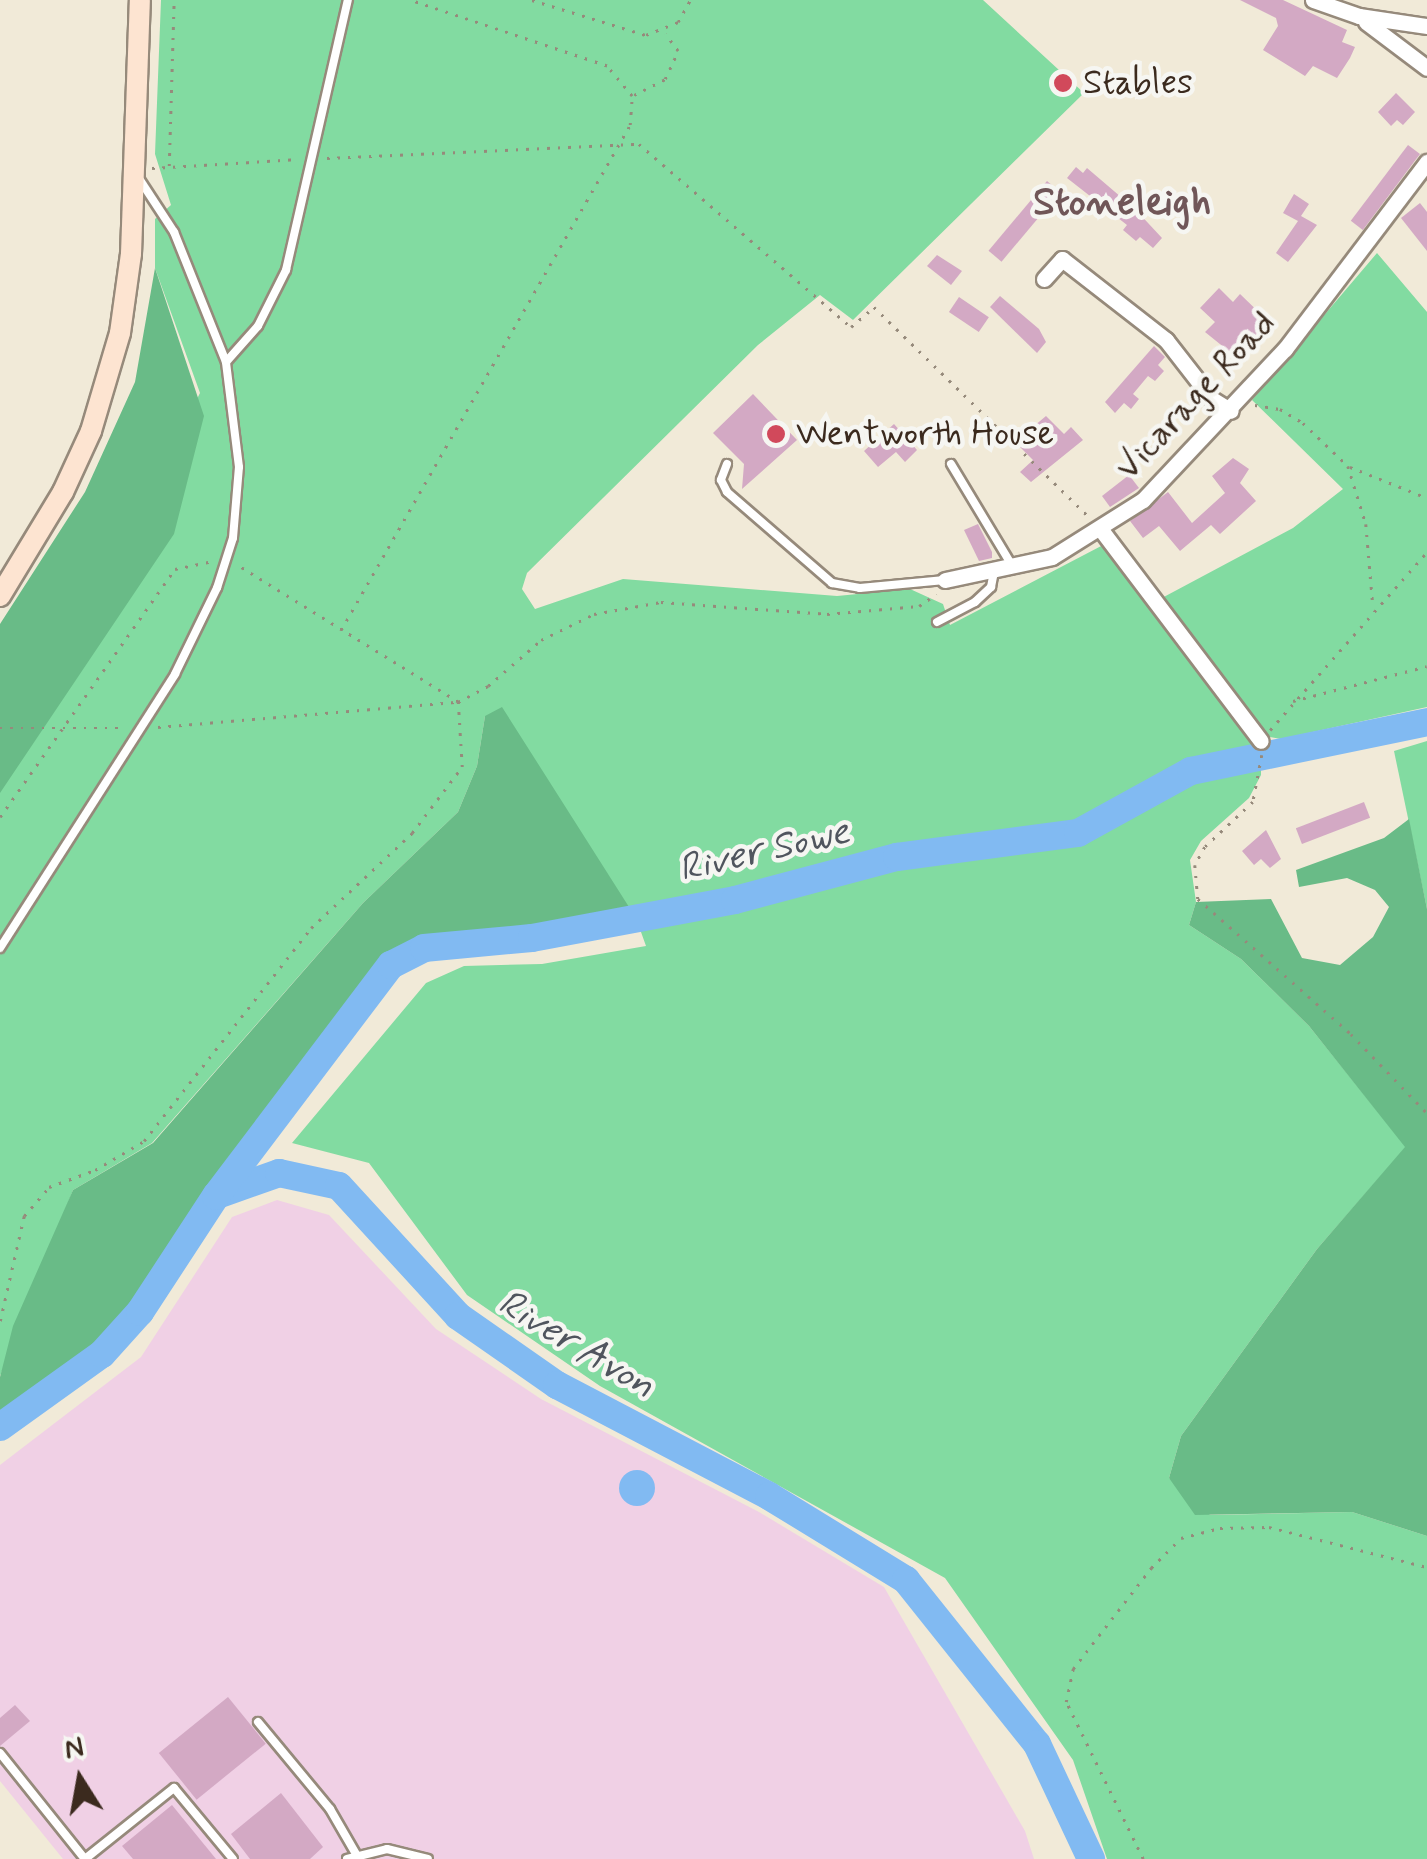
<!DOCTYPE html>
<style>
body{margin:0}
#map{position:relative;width:1427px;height:1859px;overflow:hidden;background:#f1ead8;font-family:Mynerve,sans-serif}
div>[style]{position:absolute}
.built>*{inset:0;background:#f0d0e5}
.green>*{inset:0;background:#82dba1}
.forest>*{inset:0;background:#69bb87}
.water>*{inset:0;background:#81baf2}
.round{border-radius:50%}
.river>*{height:28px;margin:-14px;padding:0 14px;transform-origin:14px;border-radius:14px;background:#81baf2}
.building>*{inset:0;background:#d3a9c4;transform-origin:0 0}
.path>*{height:2.5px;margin-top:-1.25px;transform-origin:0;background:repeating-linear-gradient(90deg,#968a7b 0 2.5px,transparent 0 10.5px)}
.roads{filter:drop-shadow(2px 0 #968a7b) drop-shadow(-2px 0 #968a7b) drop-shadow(0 2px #968a7b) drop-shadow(0 -2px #968a7b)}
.service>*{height:8px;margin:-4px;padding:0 4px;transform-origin:4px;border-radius:4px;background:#fff}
.minor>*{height:15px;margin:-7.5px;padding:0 7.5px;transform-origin:7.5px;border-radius:7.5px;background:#fff}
.secondary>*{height:20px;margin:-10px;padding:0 10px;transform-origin:10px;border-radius:10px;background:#fde4d1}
.dots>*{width:28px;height:28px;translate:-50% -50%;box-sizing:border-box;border:5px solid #f6f6f2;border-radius:50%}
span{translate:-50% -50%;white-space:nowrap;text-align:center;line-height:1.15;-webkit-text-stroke:9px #f6f6f2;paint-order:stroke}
.poi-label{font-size:35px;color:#3b2a1e}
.left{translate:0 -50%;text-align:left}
.street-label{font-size:35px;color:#3b2a1e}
.water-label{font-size:38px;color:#50555e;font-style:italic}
.quarter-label{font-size:40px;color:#705658;font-weight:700}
.north{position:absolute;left:30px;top:1729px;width:100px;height:100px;-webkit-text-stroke:8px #f6f6f2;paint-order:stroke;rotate:349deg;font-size:28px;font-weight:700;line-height:40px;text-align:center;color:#3b2a1e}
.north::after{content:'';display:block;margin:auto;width:35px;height:45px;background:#3b2a1e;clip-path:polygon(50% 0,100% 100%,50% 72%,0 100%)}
</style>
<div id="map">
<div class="built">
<i style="clip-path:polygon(277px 1200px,329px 1215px,436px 1329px,541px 1399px,759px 1512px,884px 1587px,1025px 1831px,1034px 1859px,63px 1859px,0 1781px,0 1465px,141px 1357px,232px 1217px)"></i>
</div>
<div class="green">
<i style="clip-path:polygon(161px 0,983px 0,1084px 93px,853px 320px,820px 295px,758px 345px,527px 573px,522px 589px,535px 609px,623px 579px,837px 596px,910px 589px,943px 604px,950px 625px,1105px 544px,1261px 746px,1261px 775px,1249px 798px,1201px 841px,1190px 860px,1196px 902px,1189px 925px,1241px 959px,1309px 1026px,1406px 1147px,1317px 1249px,1181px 1436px,1169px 1478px,1210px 1515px,1352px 1512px,1427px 1536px,1427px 1859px,1107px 1859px,1073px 1760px,945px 1578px,600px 1386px,467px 1295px,369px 1163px,292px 1143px,426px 983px,464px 966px,542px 964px,646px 946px,636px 918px,485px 716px,477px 766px,458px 812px,363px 903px,152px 1143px,73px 1190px,0 1376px,0 789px,200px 393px,155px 268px,155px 219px,171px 205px,155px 154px)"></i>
<i style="clip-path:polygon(1377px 253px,1427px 312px,1427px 707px,1281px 739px,1265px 736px,1160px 599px,1293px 528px,1343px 489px,1252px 400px)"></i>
<i style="clip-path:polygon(1427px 741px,1427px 909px,1394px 751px)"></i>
</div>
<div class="forest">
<i style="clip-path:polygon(155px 268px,204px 416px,174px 534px,0 793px,0 624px,85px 492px,135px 382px)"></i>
<i style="clip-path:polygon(502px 707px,636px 918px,532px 938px,424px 948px,391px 964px,216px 1196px,140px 1312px,102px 1354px,0 1427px,0 1377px,13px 1326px,73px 1190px,153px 1143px,363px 903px,458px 812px,477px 766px,485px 716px)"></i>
<i style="clip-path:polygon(1409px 819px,1427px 909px,1427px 1536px,1352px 1512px,1195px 1515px,1169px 1478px,1181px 1436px,1317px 1249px,1405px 1147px,1309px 1026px,1241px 959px,1189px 925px,1196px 902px,1271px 899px,1302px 958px,1340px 965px,1373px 937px,1389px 907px,1375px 890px,1347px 878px,1299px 887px,1296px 870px,1384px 838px)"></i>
</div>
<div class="water">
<i class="round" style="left:619px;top:1470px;width:36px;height:36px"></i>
</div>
<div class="river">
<i style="left:217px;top:1195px;width:66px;rotate:-19.5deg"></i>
<i style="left:279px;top:1173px;width:61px;rotate:12.2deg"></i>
<i style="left:339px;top:1186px;width:176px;rotate:47.5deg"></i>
<i style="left:458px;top:1316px;width:121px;rotate:34.9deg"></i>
<i style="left:557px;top:1385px;width:239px;rotate:27.6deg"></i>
<i style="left:769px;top:1496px;width:161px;rotate:31.5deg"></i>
<i style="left:906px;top:1580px;width:210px;rotate:51.4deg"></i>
<i style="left:1037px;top:1744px;width:127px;rotate:64.8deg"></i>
<i style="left:0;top:1427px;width:125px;rotate:-35.6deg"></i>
<i style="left:102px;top:1354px;width:57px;rotate:-47.9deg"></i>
<i style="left:140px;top:1312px;width:139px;rotate:-56.8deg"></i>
<i style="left:216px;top:1196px;width:290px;rotate:-52.9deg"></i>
<i style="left:391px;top:965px;width:37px;rotate:-27deg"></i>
<i style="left:424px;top:948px;width:108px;rotate:-5.3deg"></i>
<i style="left:532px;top:938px;width:207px;rotate:-10.6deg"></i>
<i style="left:735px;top:900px;width:168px;rotate:-14.9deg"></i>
<i style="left:897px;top:857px;width:183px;rotate:-7.6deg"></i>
<i style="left:1078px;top:833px;width:129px;rotate:-28.8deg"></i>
<i style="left:1191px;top:771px;width:241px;rotate:-11.7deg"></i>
</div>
<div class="building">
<i style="clip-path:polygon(1240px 0,1283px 0,1347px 30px,1342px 42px,1355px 47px,1350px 58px,1337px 78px,1313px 66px,1305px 76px,1263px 50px,1278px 26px,1276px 18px)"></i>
<i style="clip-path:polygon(1396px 93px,1415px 112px,1403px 125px,1397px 120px,1391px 126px,1378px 112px)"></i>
<i style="left:1408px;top:145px;width:15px;height:95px;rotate:37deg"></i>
<i style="clip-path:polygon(1076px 167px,1083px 173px,1087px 168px,1135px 209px,1162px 238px,1153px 248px,1140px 237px,1136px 241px,1123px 230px,1127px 225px,1067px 178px)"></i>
<i style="left:1047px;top:181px;width:17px;height:91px;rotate:40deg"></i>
<i style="clip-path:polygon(1294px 194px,1309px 204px,1301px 216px,1317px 225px,1288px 262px,1276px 253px,1298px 221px,1283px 213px)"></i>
<i style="clip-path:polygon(1420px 203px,1427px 212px,1427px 251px,1401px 218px)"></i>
<i style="clip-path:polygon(937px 255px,962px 271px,951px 285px,927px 266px)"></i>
<i style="clip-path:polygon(1219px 288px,1233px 302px,1240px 294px,1269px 322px,1236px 357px,1205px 332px,1215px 322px,1200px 308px)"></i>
<i style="clip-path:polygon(1000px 296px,1039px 329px,1046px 342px,1037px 353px,990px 307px)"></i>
<i style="left:959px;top:297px;width:36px;height:18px;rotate:34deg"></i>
<i style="clip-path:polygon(1154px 346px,1165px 357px,1158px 365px,1164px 371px,1155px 381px,1148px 376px,1133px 394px,1139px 399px,1131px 409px,1124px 403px,1115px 413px,1105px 402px)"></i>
<i style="clip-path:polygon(753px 394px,797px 440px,742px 489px,744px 464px,713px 433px)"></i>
<i style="clip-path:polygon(1046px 416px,1064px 434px,1071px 427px,1083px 440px,1031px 482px,1020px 472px,1033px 460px,1015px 442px)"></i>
<i style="clip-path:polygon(894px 424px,917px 450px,905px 462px,896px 452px,878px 467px,864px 451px)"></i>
<i style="clip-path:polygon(1233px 458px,1249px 469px,1240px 483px,1256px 501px,1220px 534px,1211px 525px,1180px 551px,1159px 526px,1143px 538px,1130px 521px,1168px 492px,1192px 523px,1225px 493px,1212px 476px)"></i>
<i style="clip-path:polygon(1129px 475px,1139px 488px,1110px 507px,1102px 496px)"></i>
<i style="clip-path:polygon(978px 524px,992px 552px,992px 558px,979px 561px,964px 530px)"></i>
<i style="left:1364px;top:802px;width:17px;height:73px;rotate:69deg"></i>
<i style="clip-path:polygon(1266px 830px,1281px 859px,1270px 868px,1261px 859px,1254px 865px,1242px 851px)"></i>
<i style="left:228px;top:1697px;width:60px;height:89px;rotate:51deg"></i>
<i style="clip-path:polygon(15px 1705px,30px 1721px,0 1746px,0 1718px)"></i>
<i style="clip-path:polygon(281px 1793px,323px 1847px,310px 1859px,250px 1859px,231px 1834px)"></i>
<i style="clip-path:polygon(172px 1805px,216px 1859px,133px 1859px,122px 1846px)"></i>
</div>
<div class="path">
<i style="left:532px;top:0;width:119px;rotate:17.1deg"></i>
<i style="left:646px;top:35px;width:35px;rotate:-22deg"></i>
<i style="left:678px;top:22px;width:25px;rotate:-61deg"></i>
<i style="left:634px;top:95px;width:35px;rotate:-27deg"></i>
<i style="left:665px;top:79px;width:31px;rotate:-65deg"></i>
<i style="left:678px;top:51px;width:21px;rotate:-127deg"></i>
<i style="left:327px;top:158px;width:312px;rotate:-2.6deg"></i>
<i style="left:639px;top:144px;width:280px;rotate:40.8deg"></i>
<i style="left:851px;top:327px;width:30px;rotate:-41deg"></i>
<i style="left:874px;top:307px;width:298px;rotate:44.3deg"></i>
<i style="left:169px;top:166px;width:166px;rotate:-88.3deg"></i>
<i style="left:152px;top:168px;width:147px;rotate:-3.5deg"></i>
<i style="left:1255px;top:405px;width:25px;rotate:9deg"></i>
<i style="left:1280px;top:409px;width:27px;rotate:31deg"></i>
<i style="left:1303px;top:423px;width:62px;rotate:43.7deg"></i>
<i style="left:1348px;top:466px;width:61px;rotate:72.8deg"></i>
<i style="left:1366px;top:524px;width:81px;rotate:85.1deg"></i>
<i style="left:1350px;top:467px;width:83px;rotate:21.9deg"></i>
<i style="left:341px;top:630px;width:582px;rotate:-60.22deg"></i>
<i style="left:630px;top:125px;width:29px;rotate:-86deg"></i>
<i style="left:632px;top:96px;width:39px;rotate:-130deg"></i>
<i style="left:607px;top:66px;width:208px;rotate:-161.5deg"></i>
<i style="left:1293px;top:701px;width:138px;rotate:-14.6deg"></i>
<i style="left:158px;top:727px;width:301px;rotate:-4.8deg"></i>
<i style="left:458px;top:702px;width:34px;rotate:-28deg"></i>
<i style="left:488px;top:686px;width:70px;rotate:-41deg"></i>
<i style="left:541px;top:640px;width:59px;rotate:-26.1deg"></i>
<i style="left:594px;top:614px;width:68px;rotate:-10.2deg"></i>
<i style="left:661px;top:602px;width:166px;rotate:4.1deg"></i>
<i style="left:827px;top:614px;width:92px;rotate:-5deg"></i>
<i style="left:919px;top:606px;width:21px;rotate:-35deg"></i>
<i style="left:0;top:728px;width:125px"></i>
<i style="left:1270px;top:730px;width:237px;rotate:-48.6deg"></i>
<i style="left:1262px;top:755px;width:48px;rotate:100.8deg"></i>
<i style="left:1253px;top:802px;width:66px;rotate:136.8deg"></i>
<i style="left:1205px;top:847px;width:21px;rotate:119deg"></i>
<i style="left:1195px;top:865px;width:34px;rotate:85deg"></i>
<i style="left:1198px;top:899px;width:204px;rotate:41.4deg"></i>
<i style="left:1351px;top:1034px;width:110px;rotate:46.1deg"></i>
<i style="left:0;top:817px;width:304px;rotate:-54.8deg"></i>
<i style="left:175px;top:569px;width:40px;rotate:-12deg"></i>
<i style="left:0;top:1321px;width:108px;rotate:-77.1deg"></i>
<i style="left:24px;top:1216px;width:38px;rotate:-49deg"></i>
<i style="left:49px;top:1187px;width:49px;rotate:-20.3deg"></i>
<i style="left:95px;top:1170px;width:57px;rotate:-30.6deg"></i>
<i style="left:144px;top:1141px;width:271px;rotate:-51.9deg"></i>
<i style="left:311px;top:928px;width:139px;rotate:-43.2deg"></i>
<i style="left:412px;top:833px;width:83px;rotate:-52.9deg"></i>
<i style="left:462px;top:767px;width:65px;rotate:-93.5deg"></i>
<i style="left:458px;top:702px;width:258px;rotate:-148.2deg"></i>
<i style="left:1143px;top:1859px;width:175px;rotate:-116.1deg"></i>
<i style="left:1066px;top:1702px;width:34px;rotate:-78deg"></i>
<i style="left:1073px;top:1669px;width:128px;rotate:-52.3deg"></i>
<i style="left:1151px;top:1568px;width:42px;rotate:-45deg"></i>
<i style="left:1181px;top:1538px;width:40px;rotate:-14.4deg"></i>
<i style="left:1220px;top:1528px;width:49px;rotate:-1.2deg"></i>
<i style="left:1269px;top:1527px;width:163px;rotate:14.2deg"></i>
</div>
<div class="roads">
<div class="service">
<i style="left:226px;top:362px;width:48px;rotate:-48.4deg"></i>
<i style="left:258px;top:326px;width:63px;rotate:-63.4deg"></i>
<i style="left:286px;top:270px;width:277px;rotate:-77.1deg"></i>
<i style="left:727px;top:464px;width:17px;rotate:111deg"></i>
<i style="left:721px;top:480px;width:13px;rotate:63deg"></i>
<i style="left:727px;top:492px;width:139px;rotate:40.9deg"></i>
<i style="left:832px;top:583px;width:28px;rotate:10deg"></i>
<i style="left:860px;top:588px;width:85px;rotate:-5.4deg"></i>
<i style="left:951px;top:464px;width:117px;rotate:59deg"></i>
<i style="left:937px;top:622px;width:43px;rotate:-27.8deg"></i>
<i style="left:975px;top:602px;width:22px;rotate:-43deg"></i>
<i style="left:991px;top:587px;width:15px;rotate:-79deg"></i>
<i style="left:0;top:948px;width:325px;rotate:-57.4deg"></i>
<i style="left:175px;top:674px;width:96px;rotate:-64deg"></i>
<i style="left:217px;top:588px;width:52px;rotate:-72.3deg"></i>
<i style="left:233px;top:538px;width:71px;rotate:-85.2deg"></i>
<i style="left:239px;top:467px;width:106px;rotate:-97.1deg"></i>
<i style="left:226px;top:362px;width:140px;rotate:-111.8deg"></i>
<i style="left:174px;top:232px;width:62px;rotate:-123.2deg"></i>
<i style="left:258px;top:1722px;width:113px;rotate:50.4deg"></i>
<i style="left:330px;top:1809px;width:52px;rotate:60deg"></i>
<i style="left:0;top:1753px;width:136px;rotate:51.3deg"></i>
<i style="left:85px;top:1859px;width:114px;rotate:-38.6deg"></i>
<i style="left:174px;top:1788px;width:92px;rotate:50.3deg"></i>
<i style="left:347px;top:1859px;width:41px;rotate:-14deg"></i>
<i style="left:387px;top:1849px;width:42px;rotate:13.7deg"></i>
</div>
<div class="minor">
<i style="left:1313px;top:0;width:49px;rotate:19.2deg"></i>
<i style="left:1359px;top:16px;width:69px;rotate:8.4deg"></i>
<i style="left:1366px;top:22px;width:76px;rotate:37deg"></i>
<i style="left:1044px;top:279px;width:27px;rotate:-48deg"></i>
<i style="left:1062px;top:259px;width:132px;rotate:37.9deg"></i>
<i style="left:1166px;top:340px;width:75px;rotate:52.1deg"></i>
<i style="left:1212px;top:399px;width:22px;rotate:32deg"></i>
<i style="left:1102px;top:531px;width:263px;rotate:52.9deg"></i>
<i style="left:945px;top:580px;width:109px;rotate:-12.1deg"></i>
<i style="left:1052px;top:557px;width:107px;rotate:-32.1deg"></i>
<i style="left:1143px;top:500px;width:207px;rotate:-46.8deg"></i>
<i style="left:1285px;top:349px;width:235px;rotate:-52.8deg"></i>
</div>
<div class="secondary">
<i style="left:0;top:596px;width:122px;rotate:-58.8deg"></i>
<i style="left:63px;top:492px;width:67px;rotate:-65.3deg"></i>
<i style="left:91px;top:431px;width:102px;rotate:-73.5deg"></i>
<i style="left:120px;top:333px;width:80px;rotate:-82.1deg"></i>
<i style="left:131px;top:254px;width:254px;rotate:-88deg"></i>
</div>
</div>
<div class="dots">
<i style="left:1063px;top:83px;background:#d1495b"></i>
<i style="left:776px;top:434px;background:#d1495b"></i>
</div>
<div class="poi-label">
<span class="left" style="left:1083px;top:83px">Stables</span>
<span class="left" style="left:796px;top:434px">Wentworth House</span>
</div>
<div class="street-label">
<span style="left:1196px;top:396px;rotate:-47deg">Vicarage Road</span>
</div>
<div class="water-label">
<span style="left:764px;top:851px;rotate:-13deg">River Sowe</span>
<span style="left:576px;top:1345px;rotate:31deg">River Avon</span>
</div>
<div class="quarter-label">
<span style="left:1122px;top:203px">Stoneleigh</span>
</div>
<div class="north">N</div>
</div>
